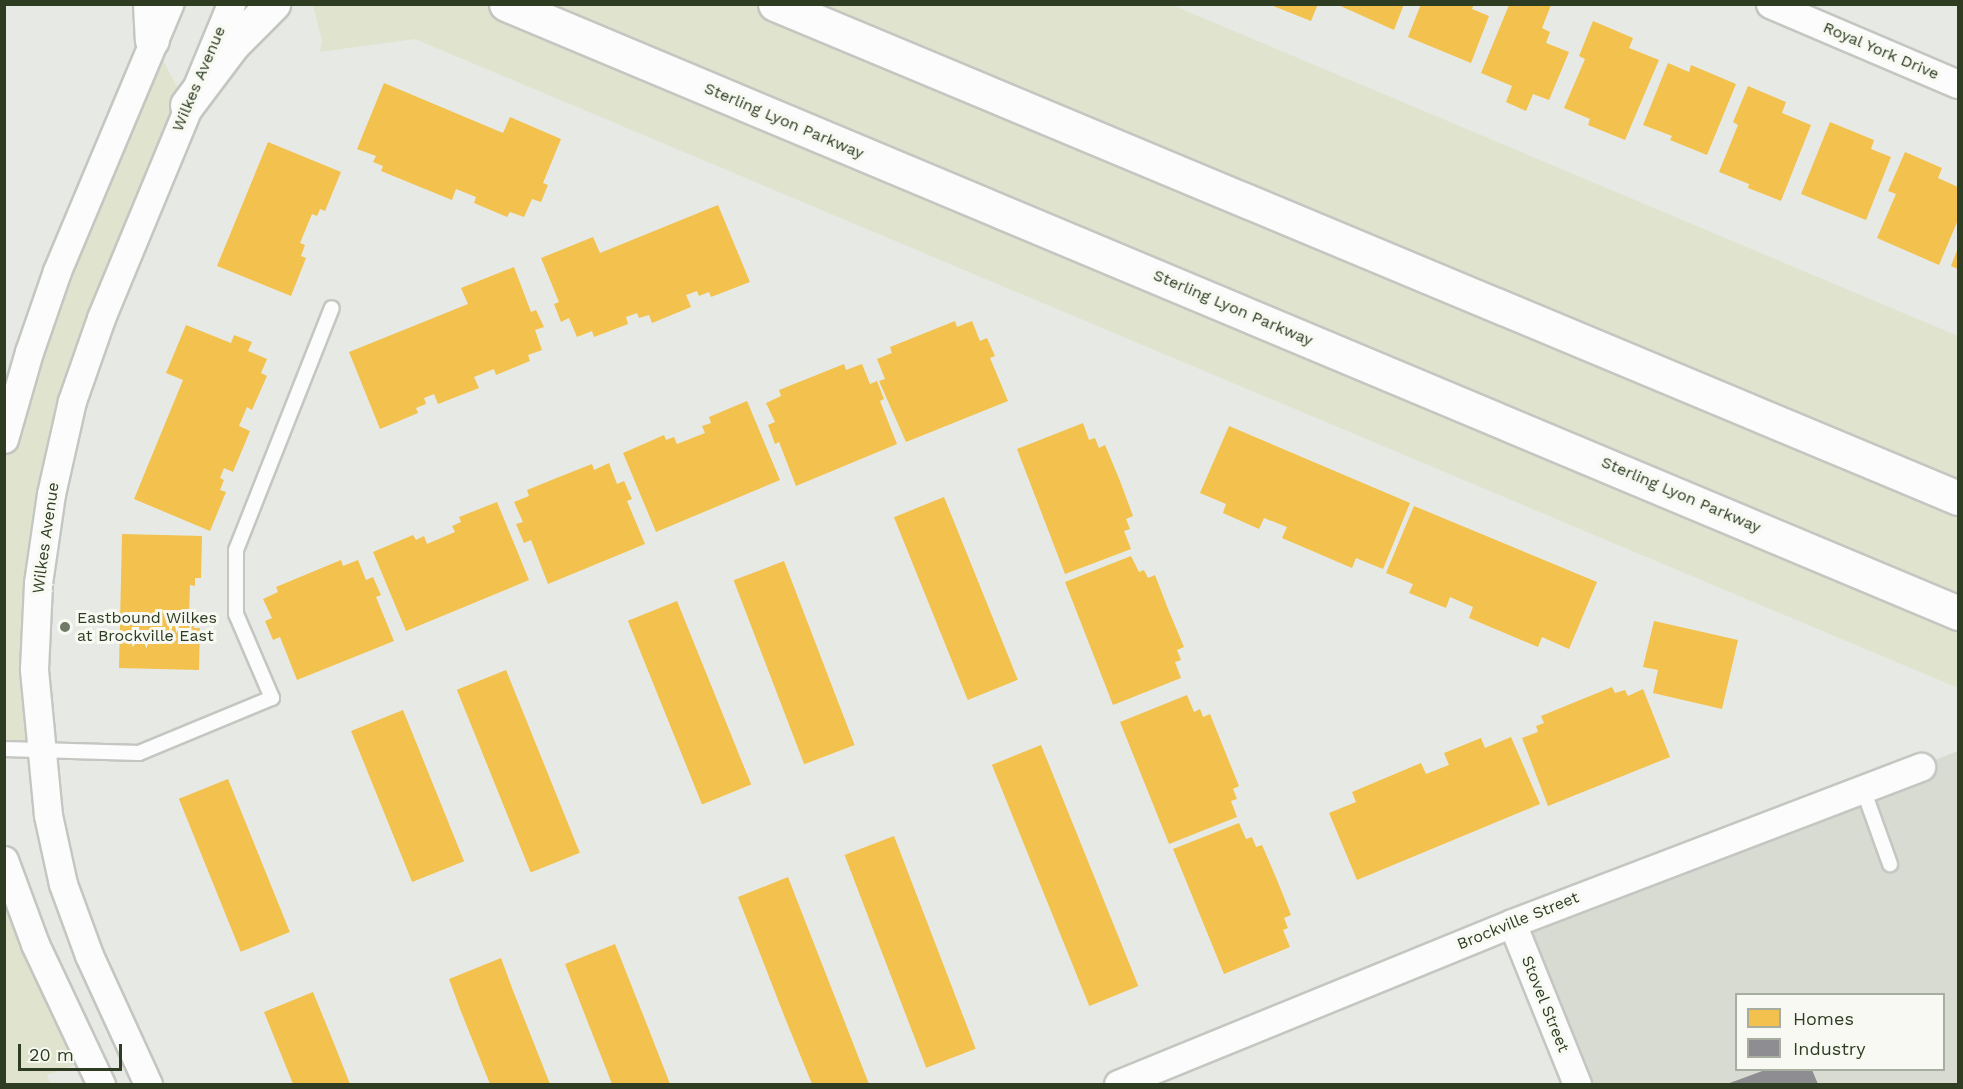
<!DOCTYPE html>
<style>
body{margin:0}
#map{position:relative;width:1963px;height:1089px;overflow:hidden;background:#e7eae4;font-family:"Work Sans",sans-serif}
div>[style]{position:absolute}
.built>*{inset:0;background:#d8dbd2}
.green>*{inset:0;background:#e0e3cd}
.homes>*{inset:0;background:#f2c14e;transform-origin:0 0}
.industry>*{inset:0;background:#8d8d92}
.roads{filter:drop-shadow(2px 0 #c4c7c1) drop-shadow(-2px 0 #c4c7c1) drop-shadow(0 2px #c4c7c1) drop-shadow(0 -2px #c4c7c1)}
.service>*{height:14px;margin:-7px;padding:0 7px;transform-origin:7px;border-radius:7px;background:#fbfcfb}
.minor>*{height:27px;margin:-13.5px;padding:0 13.5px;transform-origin:13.5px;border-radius:13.5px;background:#fbfcfb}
.secondary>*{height:33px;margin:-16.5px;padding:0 16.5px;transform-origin:16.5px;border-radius:16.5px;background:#fbfcfb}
.dots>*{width:16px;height:16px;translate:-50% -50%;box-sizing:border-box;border:3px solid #f7f9f2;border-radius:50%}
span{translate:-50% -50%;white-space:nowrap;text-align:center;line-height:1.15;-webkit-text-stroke:6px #f7f9f2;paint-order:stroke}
.street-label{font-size:16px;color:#2e3d22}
.poi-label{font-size:16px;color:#2e3d22}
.left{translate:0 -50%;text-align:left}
.frame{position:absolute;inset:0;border:6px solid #2e3d22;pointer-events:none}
.legend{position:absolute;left:1735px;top:993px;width:210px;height:78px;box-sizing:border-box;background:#f7f9f2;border:2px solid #a7ae9f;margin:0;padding:8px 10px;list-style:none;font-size:18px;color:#2e3d22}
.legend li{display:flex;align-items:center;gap:12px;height:30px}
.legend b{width:30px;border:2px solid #a7ae9f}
.scale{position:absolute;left:18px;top:1044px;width:104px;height:27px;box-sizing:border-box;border:3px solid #2e3d22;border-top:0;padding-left:8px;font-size:18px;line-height:21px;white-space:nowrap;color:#2e3d22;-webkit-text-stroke:4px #f7f9f2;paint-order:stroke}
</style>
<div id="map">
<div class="built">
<i style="clip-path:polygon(evenodd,1958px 751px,1958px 1084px,1577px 1084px,1512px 923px,1958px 751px,1736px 994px,1944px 994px,1944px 1070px,1736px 1070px,1736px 994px)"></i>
</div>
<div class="green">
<i style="clip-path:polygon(313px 5px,1172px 5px,1958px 336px,1958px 688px,415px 39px,320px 52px,322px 41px)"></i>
<i style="clip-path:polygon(152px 40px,187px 105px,51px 494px,41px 750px,5px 749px,4px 439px)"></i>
<i style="clip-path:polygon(4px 860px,90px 1060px,47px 1075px,50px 1084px,5px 1084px)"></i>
</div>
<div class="homes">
<i style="clip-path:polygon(1268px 4px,1318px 4px,1311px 21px)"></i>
<i style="clip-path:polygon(1336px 4px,1404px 4px,1394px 30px)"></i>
<i style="clip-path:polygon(1421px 4px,1474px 4px,1472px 9px,1489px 16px,1471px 63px,1408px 37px)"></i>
<i style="clip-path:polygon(1509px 5px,1551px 5px,1542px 28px,1550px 32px,1546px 43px,1569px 52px,1549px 100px,1533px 94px,1526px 111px,1506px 102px,1512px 86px,1481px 73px)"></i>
<i style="clip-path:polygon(1593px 21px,1633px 38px,1629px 48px,1659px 60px,1625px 140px,1588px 125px,1590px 119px,1564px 108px,1585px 59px,1579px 56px)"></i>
<i style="clip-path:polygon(1668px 63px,1689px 72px,1691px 65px,1736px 84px,1707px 155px,1670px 140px,1672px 136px,1643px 125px)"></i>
<i style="clip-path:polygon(384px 83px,503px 133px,510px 117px,561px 139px,543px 183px,548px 185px,541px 202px,532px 199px,524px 217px,510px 212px,507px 217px,474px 203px,476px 197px,456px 189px,452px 200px,381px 171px,383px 166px,373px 162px,376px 156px,357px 149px)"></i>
<i style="clip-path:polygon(1748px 86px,1786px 102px,1782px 113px,1811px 125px,1781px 201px,1748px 188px,1749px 184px,1719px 172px,1738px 125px,1733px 122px)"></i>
<i style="clip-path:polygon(1830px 122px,1874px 140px,1871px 149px,1891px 157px,1866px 220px,1801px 194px)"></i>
<i style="clip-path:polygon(268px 142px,341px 172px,325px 211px,320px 209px,317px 216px,312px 214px,300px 243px,305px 245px,301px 256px,306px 258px,291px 296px,217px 266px)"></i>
<i style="clip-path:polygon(1905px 152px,1942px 168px,1938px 178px,1958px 187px,1958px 220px,1939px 265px,1877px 238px,1896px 194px,1888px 191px)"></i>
<i style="clip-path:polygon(718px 205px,750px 282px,711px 297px,709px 292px,699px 296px,697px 291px,686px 295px,691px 307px,652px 323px,649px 315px,639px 318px,637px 313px,626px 317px,628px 324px,594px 337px,592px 331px,577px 337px,569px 318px,561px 322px,554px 304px,559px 302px,541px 258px,593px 237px,600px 253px)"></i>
<i style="clip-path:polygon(1958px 248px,1958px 269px,1951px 266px)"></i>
<i style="clip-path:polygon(514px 267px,531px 312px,536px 310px,544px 327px,535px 330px,542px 350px,528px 355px,530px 361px,496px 375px,494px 369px,474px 377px,479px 388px,438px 404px,434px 394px,424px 398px,426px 404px,416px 408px,418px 413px,380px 429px,349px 352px,468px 304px,461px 288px)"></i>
<i style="clip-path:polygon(955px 321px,957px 327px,972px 321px,980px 341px,987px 338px,995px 356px,990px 358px,1008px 401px,906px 442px,879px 381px,885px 379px,877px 359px,892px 353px,890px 347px)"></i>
<i style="clip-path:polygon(186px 325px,231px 343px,234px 335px,252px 342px,248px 351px,267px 359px,261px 373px,267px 376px,252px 410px,247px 407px,239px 426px,250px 431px,233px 472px,224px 468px,220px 478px,224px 480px,220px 490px,226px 492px,210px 531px,134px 499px,183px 380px,166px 373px)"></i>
<i style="clip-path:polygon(844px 364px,846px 370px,862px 364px,870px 384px,877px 381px,884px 399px,880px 401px,897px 444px,796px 486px,779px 442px,775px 444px,768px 425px,775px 422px,766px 403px,781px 396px,779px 390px)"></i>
<i style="clip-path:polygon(747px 401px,780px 480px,656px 532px,623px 453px,664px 435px,666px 440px,674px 437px,677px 444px,705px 433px,702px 426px,711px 423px,709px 417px)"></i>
<i style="clip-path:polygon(1083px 423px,1089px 440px,1095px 438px,1099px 448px,1105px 445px,1120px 481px,1133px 516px,1126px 519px,1130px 529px,1124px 531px,1131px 549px,1065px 574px,1017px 449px)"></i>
<i style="clip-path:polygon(1229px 426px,1410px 503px,1383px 569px,1356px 558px,1352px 568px,1282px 538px,1287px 527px,1264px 518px,1259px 529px,1223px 513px,1226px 504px,1200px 493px)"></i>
<i style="clip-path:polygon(609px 463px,617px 484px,624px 481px,632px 499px,627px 501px,645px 544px,548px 584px,531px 540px,524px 543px,516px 524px,523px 522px,514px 502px,529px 496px,527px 490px,559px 477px,592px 464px,594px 470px)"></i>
<i style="left:944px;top:497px;width:197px;height:54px;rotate:68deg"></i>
<i style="clip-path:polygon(497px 502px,529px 580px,406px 631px,373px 552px,413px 535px,416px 540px,424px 536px,427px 544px,455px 532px,452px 526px,461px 522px,459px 517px)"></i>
<i style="clip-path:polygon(1414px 506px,1597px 582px,1569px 649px,1542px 637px,1538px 647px,1469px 618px,1473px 607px,1450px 597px,1446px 608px,1409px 593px,1413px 584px,1386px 573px)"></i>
<i style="clip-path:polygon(122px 534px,202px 536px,201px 578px,195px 578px,195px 586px,190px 585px,189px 617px,194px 617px,194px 628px,200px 628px,199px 670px,119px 668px)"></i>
<i style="clip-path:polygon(1131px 556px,1139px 572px,1144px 570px,1148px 578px,1155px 575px,1168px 609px,1184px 647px,1177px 650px,1181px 660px,1175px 662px,1181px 678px,1113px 705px,1065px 582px)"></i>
<i style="clip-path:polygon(341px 560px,343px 566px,358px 560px,366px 580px,373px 577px,381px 595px,376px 597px,394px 641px,297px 680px,280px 637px,273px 640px,265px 621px,272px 618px,263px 599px,278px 592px,276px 587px)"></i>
<i style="left:784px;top:561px;width:197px;height:54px;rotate:69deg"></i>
<i style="left:677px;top:601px;width:198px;height:53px;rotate:68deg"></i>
<i style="clip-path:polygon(1654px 621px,1738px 640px,1722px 709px,1653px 693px,1658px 670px,1643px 667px)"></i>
<i style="left:506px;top:670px;width:197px;height:53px;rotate:68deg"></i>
<i style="clip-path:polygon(1612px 687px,1615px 693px,1625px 690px,1628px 696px,1643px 689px,1670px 757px,1548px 806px,1522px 738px,1538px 732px,1536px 726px,1544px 723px,1541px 716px)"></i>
<i style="clip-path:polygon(1187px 695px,1194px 712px,1200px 709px,1203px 717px,1210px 714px,1224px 749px,1239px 786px,1233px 789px,1237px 799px,1231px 801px,1237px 817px,1169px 844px,1120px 722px)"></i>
<i style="left:403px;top:710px;width:163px;height:56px;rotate:68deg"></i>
<i style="clip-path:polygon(1511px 737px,1540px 804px,1357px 880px,1329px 813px,1356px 802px,1352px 792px,1421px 763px,1426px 774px,1449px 765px,1444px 753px,1481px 738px,1485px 748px)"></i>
<i style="left:1041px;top:745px;width:260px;height:53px;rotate:68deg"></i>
<i style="left:228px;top:779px;width:165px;height:53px;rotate:68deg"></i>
<i style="clip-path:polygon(1239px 823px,1246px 839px,1252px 837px,1256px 847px,1262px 845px,1277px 880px,1291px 915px,1284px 918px,1288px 928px,1283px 930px,1290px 947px,1224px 974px,1173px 849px)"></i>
<i style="left:894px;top:836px;width:228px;height:53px;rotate:69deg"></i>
<i style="clip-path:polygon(788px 877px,800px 908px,869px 1084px,812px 1084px,785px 1018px,738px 897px)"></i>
<i style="clip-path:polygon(615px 944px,651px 1035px,670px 1084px,612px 1084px,565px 964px)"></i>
<i style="clip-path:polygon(501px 958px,512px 988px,550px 1084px,490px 1084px,460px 1009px,449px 979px)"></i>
<i style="clip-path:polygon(313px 992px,335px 1046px,350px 1084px,293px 1084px,264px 1012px)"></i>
</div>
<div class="industry">
<i style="clip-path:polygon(1765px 1070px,1812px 1070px,1818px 1084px,1727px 1084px)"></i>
</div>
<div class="roads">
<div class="service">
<i style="left:4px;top:749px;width:135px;rotate:1.7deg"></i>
<i style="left:139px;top:753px;width:144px;rotate:-22.5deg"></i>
<i style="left:272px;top:698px;width:91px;rotate:-113.2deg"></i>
<i style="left:236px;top:614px;width:64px;rotate:-90deg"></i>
<i style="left:236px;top:550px;width:260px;rotate:-68.4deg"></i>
<i style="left:1863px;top:789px;width:80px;rotate:70.2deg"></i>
</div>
<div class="minor">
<i style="left:1770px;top:4px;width:204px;rotate:23.1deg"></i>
<i style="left:4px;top:439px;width:91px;rotate:-74deg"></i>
<i style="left:29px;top:352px;width:86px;rotate:-70.9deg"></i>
<i style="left:57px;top:271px;width:290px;rotate:-67.2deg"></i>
<i style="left:4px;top:860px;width:90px;rotate:69.7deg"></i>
<i style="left:35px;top:944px;width:155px;rotate:64.8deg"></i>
<i style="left:1512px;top:923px;width:174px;rotate:68deg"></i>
<i style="left:148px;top:1084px;width:142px;rotate:-114.6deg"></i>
<i style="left:89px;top:955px;width:76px;rotate:-110.1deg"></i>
<i style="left:63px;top:884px;width:71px;rotate:-102.3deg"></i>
<i style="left:48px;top:815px;width:147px;rotate:-95.5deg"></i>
<i style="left:34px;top:669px;width:86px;rotate:-87.3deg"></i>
<i style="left:38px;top:583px;width:90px;rotate:-81.7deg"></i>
<i style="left:51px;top:494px;width:95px;rotate:-77.3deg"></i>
<i style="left:72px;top:401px;width:88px;rotate:-70.7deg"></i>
<i style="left:101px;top:318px;width:340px;rotate:-67.5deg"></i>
<i style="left:1118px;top:1084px;width:426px;rotate:-22.2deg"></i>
<i style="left:1512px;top:923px;width:438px;rotate:-20.9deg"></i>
</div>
<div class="secondary">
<i style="left:150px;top:4px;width:36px;rotate:87deg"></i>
<i style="left:506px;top:4px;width:1575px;rotate:22.75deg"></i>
<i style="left:775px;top:4px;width:1282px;rotate:22.66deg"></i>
<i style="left:187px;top:105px;width:76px;rotate:-53deg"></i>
<i style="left:233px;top:44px;width:57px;rotate:-45deg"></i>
</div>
</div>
<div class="dots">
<i style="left:65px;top:627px;background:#6f7a66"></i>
</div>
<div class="street-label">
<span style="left:1881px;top:51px;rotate:23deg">Royal York Drive</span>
<span style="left:199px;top:79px;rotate:-67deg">Wilkes Avenue</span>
<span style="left:784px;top:121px;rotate:23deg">Sterling Lyon Parkway</span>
<span style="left:1233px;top:308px;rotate:23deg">Sterling Lyon Parkway</span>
<span style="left:1681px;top:495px;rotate:23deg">Sterling Lyon Parkway</span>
<span style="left:46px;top:538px;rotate:-82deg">Wilkes Avenue</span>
<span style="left:1518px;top:921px;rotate:-22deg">Brockville Street</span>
<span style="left:1545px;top:1004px;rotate:68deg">Stovel Street</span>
</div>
<div class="poi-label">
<span class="left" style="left:77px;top:627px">Eastbound Wilkes<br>at Brockville East</span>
</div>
<div class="frame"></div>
<ul class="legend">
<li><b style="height:16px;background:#f2c14e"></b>Homes</li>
<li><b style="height:16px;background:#8d8d92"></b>Industry</li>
</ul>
<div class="scale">20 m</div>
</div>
